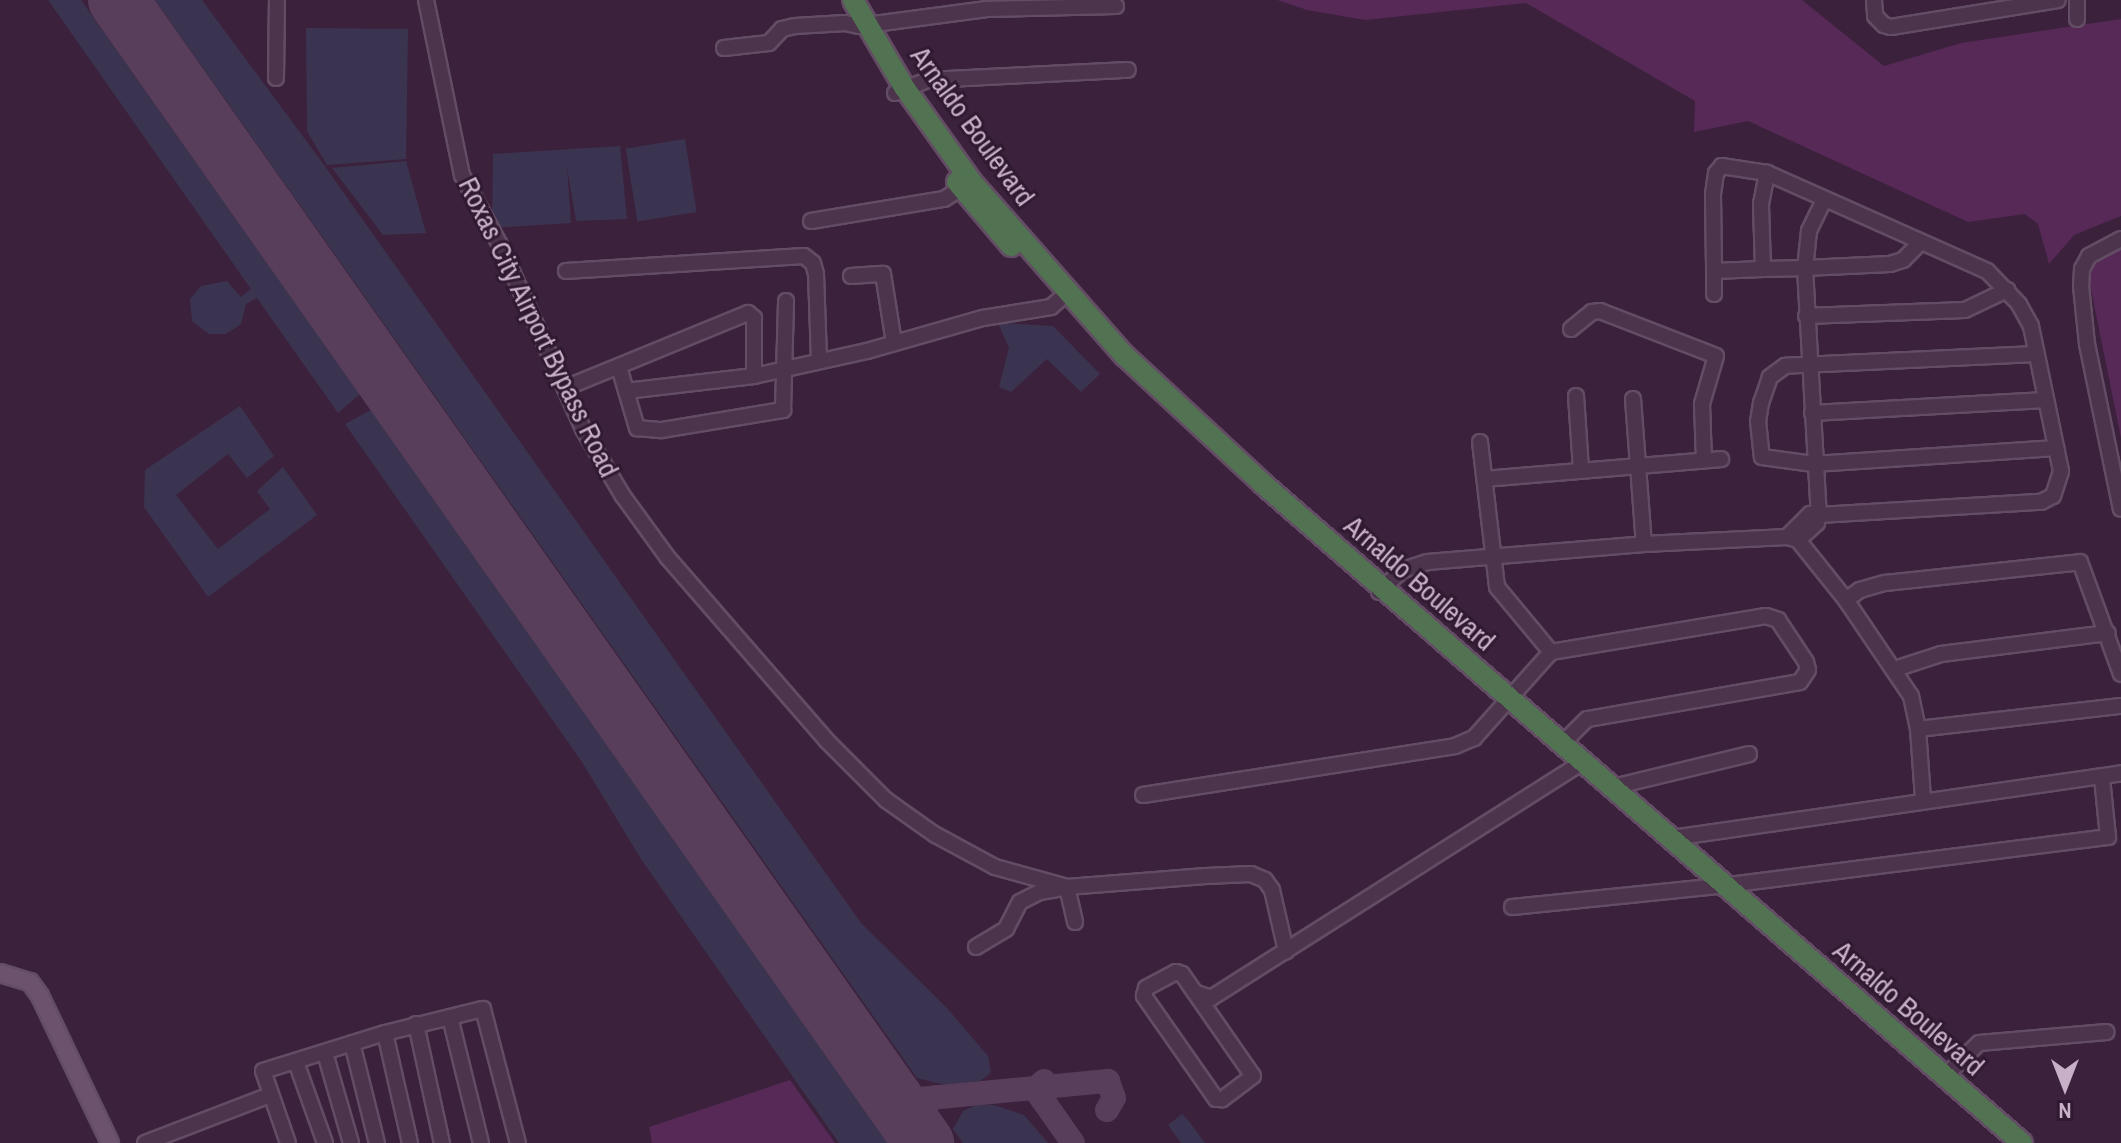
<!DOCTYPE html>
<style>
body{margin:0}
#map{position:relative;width:2121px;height:1143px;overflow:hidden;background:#3b213c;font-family:"Archivo Narrow",sans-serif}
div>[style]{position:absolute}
.green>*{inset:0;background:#3b3450;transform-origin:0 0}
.water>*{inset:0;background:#562957}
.taxiway>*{height:24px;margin:-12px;padding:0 12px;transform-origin:12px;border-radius:12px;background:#583e5a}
.runway>*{height:60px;margin:-30px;padding:0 30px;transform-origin:30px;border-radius:30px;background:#583e5a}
.roads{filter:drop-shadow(2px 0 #634d64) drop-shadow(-2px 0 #634d64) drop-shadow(0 2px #634d64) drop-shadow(0 -2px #634d64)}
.minor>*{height:14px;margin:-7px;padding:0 7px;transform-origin:7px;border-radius:7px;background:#4c354c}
.major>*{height:16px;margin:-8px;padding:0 8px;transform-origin:8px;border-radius:8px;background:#6c526c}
.highway>*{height:20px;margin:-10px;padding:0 10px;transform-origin:10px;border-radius:10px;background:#517351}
span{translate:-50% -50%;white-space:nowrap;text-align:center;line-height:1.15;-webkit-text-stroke:6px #301a31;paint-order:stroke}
.street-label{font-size:28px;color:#c8b0c8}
.north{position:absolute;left:2025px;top:1047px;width:80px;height:80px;-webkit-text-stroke:6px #301a31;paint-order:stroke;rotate:180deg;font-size:22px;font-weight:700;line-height:32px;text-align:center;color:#c8b0c8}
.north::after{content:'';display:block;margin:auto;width:28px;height:36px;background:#c8b0c8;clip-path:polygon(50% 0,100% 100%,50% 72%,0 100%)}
</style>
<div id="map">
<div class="green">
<i style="clip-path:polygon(48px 0,81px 0,360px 394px,338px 413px,257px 298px,246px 304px,241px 324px,226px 334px,209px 334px,192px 321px,190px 299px,201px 286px,227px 281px,241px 297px,251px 289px)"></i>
<i style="clip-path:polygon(155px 0,202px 0,319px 158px,861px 923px,946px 1007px,988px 1056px,991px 1072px,987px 1076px,980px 1081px,945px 1085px,917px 1078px)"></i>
<i style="clip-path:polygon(306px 28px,408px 29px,406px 159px,327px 165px,307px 131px)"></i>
<i style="left:685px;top:139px;width:74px;height:60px;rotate:81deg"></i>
<i style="clip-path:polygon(620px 146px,627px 219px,576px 221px,567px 167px,571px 223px,492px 228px,493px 154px)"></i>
<i style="clip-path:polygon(406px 161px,426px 233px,383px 235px,332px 168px)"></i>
<i style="clip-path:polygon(998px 323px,1053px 326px,1100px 374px,1081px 392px,1047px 359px,1011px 392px,999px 387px,1009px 348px)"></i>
<i style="clip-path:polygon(240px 406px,274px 456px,247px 478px,228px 454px,176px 495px,218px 549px,270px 509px,257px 491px,283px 467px,317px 515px,208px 597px,144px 507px,145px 470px)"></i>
<i style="clip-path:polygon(371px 410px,889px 1143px,839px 1143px,641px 859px,582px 762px,345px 424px)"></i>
<i style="clip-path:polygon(976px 1105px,994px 1105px,1024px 1115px,1048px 1143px,963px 1143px,953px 1129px,963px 1111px)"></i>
<i style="clip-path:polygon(1182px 1114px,1188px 1120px,1205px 1143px,1181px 1143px,1168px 1125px)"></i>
</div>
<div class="water">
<i style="clip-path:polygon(1277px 0,1802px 0,1884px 66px,1961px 43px,2121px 19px,2121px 216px,2074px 235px,2049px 264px,2038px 224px,2025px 214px,1968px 222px,1748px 121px,1694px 132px,1695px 101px,1526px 3px,1365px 20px,1307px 10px)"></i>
<i style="clip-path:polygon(2121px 247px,2121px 438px,2089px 280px,2096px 258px)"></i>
<i style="clip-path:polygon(790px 1080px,835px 1143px,652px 1143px,649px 1127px)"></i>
</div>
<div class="taxiway">
<i style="left:1044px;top:1081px;width:12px;rotate:138deg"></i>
<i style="left:1035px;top:1089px;width:66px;rotate:54.9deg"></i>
<i style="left:884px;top:1086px;width:16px;rotate:45deg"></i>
<i style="left:895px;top:1097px;width:14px;rotate:12deg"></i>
<i style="left:909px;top:1100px;width:200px;rotate:-5.5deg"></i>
<i style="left:1108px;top:1081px;width:18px;rotate:71deg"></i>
<i style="left:1114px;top:1098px;width:14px;rotate:120deg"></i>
<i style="left:919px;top:1136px;width:21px;rotate:-90deg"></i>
<i style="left:919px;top:1115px;width:15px;rotate:-58deg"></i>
<i style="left:927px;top:1102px;width:10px;rotate:-29deg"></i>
</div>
<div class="runway">
<i style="left:118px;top:0;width:1399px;rotate:54.81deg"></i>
</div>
<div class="roads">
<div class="minor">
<i style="left:426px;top:0;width:179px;rotate:78.4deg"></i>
<i style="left:462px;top:175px;width:80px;rotate:61.5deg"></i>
<i style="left:500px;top:245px;width:202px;rotate:65.7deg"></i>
<i style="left:583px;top:429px;width:78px;rotate:59.2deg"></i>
<i style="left:623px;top:496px;width:77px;rotate:54deg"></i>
<i style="left:668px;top:558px;width:241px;rotate:49deg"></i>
<i style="left:826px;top:740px;width:85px;rotate:45deg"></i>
<i style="left:886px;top:800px;width:59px;rotate:35.3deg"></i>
<i style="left:934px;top:834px;width:69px;rotate:28.4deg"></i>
<i style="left:995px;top:867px;width:75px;rotate:15.5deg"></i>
<i style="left:1067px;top:887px;width:139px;rotate:-4.5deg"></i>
<i style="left:1206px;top:876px;width:45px;rotate:-2.5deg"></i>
<i style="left:1251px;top:874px;width:15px;rotate:23deg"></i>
<i style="left:1265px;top:880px;width:12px;rotate:55deg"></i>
<i style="left:1272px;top:890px;width:63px;rotate:77.1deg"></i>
<i style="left:1874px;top:0;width:16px;rotate:86deg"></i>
<i style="left:1875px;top:16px;width:13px;rotate:45deg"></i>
<i style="left:1884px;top:25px;width:7px;rotate:16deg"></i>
<i style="left:1891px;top:27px;width:169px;rotate:-9.2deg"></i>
<i style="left:2077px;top:0;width:19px;rotate:90deg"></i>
<i style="left:724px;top:48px;width:45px;rotate:-6.3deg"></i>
<i style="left:769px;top:43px;width:19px;rotate:-47deg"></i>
<i style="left:782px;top:29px;width:13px;rotate:-13deg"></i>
<i style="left:795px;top:26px;width:50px;rotate:-3.4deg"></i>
<i style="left:845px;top:23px;width:14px;rotate:12deg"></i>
<i style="left:859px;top:26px;width:129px;rotate:-7.6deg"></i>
<i style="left:987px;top:9px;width:129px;rotate:-1.3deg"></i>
<i style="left:276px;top:78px;width:78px;rotate:-89.3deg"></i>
<i style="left:895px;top:93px;width:35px;rotate:-22deg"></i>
<i style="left:928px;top:80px;width:200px;rotate:-2.9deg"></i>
<i style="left:1824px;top:200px;width:34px;rotate:116deg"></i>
<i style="left:1809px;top:231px;width:37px;rotate:96deg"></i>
<i style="left:1805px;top:268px;width:247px;rotate:86.8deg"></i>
<i style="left:1819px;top:515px;width:222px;rotate:-3.4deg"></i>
<i style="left:2041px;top:502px;width:13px;rotate:-27deg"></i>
<i style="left:2053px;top:496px;width:26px;rotate:-72deg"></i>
<i style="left:2061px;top:471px;width:148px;rotate:-101.7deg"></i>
<i style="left:2031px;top:326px;width:25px;rotate:-119deg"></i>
<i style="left:2019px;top:304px;width:46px;rotate:-134.1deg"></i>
<i style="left:1987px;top:271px;width:241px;rotate:-156deg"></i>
<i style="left:1767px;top:173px;width:46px;rotate:-171.2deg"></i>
<i style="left:1722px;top:166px;width:9px;rotate:131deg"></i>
<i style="left:1716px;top:173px;width:22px;rotate:98deg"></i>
<i style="left:1713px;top:195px;width:76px;rotate:89.2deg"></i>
<i style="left:1714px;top:271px;width:49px;rotate:-2.3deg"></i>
<i style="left:1763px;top:269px;width:42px;rotate:-1.4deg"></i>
<i style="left:1805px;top:268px;width:85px;rotate:-2.7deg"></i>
<i style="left:1890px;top:264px;width:14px;rotate:-17deg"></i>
<i style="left:1903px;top:260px;width:25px;rotate:-45deg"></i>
<i style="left:811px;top:221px;width:135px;rotate:-9.4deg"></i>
<i style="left:944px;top:199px;width:28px;rotate:-32deg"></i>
<i style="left:2121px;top:239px;width:36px;rotate:152deg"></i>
<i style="left:2089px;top:256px;width:15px;rotate:118deg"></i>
<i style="left:2082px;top:269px;width:17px;rotate:93deg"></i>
<i style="left:2081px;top:286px;width:58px;rotate:84.1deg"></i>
<i style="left:2087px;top:344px;width:168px;rotate:78.4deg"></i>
<i style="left:1763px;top:269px;width:65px;rotate:-91.8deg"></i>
<i style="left:1761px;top:204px;width:32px;rotate:-79deg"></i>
<i style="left:566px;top:271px;width:238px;rotate:-3.6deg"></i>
<i style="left:804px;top:256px;width:11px;rotate:38deg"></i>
<i style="left:813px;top:263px;width:11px;rotate:75deg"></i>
<i style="left:816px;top:274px;width:87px;rotate:88deg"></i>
<i style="left:1714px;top:271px;width:23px;rotate:90deg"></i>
<i style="left:851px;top:276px;width:32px;rotate:-4deg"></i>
<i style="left:883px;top:274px;width:70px;rotate:80.9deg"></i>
<i style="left:1806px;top:316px;width:159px;rotate:-2.2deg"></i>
<i style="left:1965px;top:310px;width:47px;rotate:-25.5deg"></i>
<i style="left:1571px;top:329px;width:27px;rotate:-39deg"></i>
<i style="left:1592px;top:312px;width:8px;rotate:-7deg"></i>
<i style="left:1600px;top:311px;width:124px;rotate:21.2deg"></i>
<i style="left:1716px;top:356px;width:50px;rotate:106.3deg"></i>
<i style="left:1702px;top:404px;width:56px;rotate:88deg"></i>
<i style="left:2036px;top:354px;width:251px;rotate:177.3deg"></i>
<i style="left:1785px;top:366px;width:19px;rotate:144deg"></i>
<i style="left:1770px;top:377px;width:28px;rotate:109deg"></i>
<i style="left:1761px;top:403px;width:18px;rotate:99deg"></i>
<i style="left:1758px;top:421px;width:36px;rotate:84deg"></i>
<i style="left:1762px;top:457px;width:52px;rotate:7.7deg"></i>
<i style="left:1814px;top:464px;width:243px;rotate:-3.8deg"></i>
<i style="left:619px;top:367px;width:64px;rotate:73.6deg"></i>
<i style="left:637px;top:428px;width:25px;rotate:5deg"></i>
<i style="left:662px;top:430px;width:123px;rotate:-9.4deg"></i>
<i style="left:783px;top:410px;width:109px;rotate:-88.4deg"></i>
<i style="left:565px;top:388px;width:198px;rotate:-22.3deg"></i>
<i style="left:748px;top:313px;width:8px;rotate:40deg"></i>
<i style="left:754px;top:318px;width:58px;rotate:90deg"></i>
<i style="left:626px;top:391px;width:129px;rotate:-6.7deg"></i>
<i style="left:754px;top:376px;width:116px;rotate:-12.5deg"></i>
<i style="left:867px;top:351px;width:121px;rotate:-15.9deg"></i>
<i style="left:983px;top:318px;width:69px;rotate:-9.2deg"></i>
<i style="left:1051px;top:307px;width:11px;rotate:-41deg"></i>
<i style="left:1576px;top:396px;width:74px;rotate:86.1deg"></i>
<i style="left:1633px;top:399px;width:145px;rotate:85.7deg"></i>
<i style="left:1812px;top:413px;width:234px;rotate:-3.2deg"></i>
<i style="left:1480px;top:442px;width:146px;rotate:83.3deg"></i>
<i style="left:1497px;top:587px;width:85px;rotate:50.3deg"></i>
<i style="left:1485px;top:479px;width:237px;rotate:-4.8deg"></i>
<i style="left:1787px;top:537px;width:33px;rotate:-45deg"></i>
<i style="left:1810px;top:514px;width:9px;rotate:6deg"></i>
<i style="left:1819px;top:515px;width:8px;rotate:104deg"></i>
<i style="left:1817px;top:523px;width:25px;rotate:138deg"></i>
<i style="left:1379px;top:592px;width:33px;rotate:-43deg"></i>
<i style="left:1403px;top:570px;width:25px;rotate:-18deg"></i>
<i style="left:1427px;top:562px;width:218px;rotate:-4.7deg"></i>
<i style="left:1644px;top:544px;width:143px;rotate:-2.8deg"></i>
<i style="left:1787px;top:537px;width:11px;rotate:15deg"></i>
<i style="left:1798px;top:540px;width:77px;rotate:51.3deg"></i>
<i style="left:1846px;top:600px;width:116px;rotate:55.9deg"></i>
<i style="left:1911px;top:696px;width:34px;rotate:78deg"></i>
<i style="left:1918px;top:729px;width:70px;rotate:85.9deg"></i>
<i style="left:1846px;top:600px;width:17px;rotate:-36deg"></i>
<i style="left:1860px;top:590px;width:26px;rotate:-16deg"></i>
<i style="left:1885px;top:583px;width:196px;rotate:-6.1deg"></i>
<i style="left:2080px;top:562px;width:119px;rotate:69.9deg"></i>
<i style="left:1895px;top:669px;width:48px;rotate:-18.1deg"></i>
<i style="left:1941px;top:654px;width:168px;rotate:-7.2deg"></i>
<i style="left:1918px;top:729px;width:204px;rotate:-6.5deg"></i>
<i style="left:1613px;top:787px;width:140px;rotate:-13.6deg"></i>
<i style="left:1143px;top:795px;width:316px;rotate:-8.9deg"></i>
<i style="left:1455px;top:746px;width:21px;rotate:-23deg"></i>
<i style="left:1474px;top:738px;width:115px;rotate:-48.2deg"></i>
<i style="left:1551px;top:652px;width:218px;rotate:-9.5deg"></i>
<i style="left:1766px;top:616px;width:13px;rotate:18deg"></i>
<i style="left:1778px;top:620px;width:50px;rotate:56.3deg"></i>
<i style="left:1806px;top:662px;width:8px;rotate:76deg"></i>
<i style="left:1808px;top:670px;width:14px;rotate:124deg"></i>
<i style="left:1800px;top:682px;width:216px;rotate:170.1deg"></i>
<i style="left:1587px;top:719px;width:34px;rotate:135deg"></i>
<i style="left:1672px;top:838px;width:454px;rotate:-8.2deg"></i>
<i style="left:1067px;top:887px;width:36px;rotate:77deg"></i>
<i style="left:1512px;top:907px;width:217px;rotate:-5.8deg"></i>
<i style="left:1728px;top:885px;width:383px;rotate:-7.2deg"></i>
<i style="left:2108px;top:837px;width:59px;rotate:-95.8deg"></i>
<i style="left:976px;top:947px;width:35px;rotate:-31deg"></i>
<i style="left:1006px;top:929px;width:30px;rotate:-63deg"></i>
<i style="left:1020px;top:902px;width:22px;rotate:-27deg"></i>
<i style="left:1040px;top:892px;width:23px;rotate:-10deg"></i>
<i style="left:1176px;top:972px;width:6px;rotate:18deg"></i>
<i style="left:1182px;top:974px;width:124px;rotate:55.2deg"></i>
<i style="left:1253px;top:1076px;width:39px;rotate:143deg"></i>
<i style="left:1222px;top:1099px;width:6px;rotate:180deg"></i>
<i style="left:1216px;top:1099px;width:126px;rotate:-125deg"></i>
<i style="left:1144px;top:996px;width:8px;rotate:-76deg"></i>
<i style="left:1146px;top:988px;width:34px;rotate:-28deg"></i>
<i style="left:1196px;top:993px;width:16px;rotate:18deg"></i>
<i style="left:1211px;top:998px;width:442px;rotate:-32.4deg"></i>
<i style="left:450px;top:1017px;width:130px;rotate:76.2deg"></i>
<i style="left:416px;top:1024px;width:122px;rotate:77.7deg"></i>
<i style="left:385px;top:1033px;width:113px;rotate:77.2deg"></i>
<i style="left:352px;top:1043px;width:103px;rotate:76deg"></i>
<i style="left:325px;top:1053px;width:94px;rotate:73.9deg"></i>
<i style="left:296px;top:1062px;width:86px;rotate:70.3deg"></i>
<i style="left:1945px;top:1076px;width:47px;rotate:-44.1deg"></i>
<i style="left:1979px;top:1043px;width:128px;rotate:-4.9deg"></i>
<i style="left:145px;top:1143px;width:134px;rotate:-21deg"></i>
<i style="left:288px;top:1143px;width:76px;rotate:-109.1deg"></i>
<i style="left:263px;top:1071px;width:128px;rotate:-17.3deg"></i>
<i style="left:385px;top:1033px;width:101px;rotate:-13.8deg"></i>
<i style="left:483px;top:1009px;width:138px;rotate:75.4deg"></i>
</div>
<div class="major">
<i style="left:0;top:973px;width:31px;rotate:17deg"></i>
<i style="left:30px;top:982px;width:17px;rotate:54deg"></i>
<i style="left:40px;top:996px;width:163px;rotate:64.5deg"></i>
</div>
<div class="highway">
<i style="left:853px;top:0;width:101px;rotate:59.6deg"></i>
<i style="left:904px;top:87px;width:115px;rotate:54.5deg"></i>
<i style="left:971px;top:181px;width:233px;rotate:48.7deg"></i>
<i style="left:1125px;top:356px;width:188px;rotate:42.8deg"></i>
<i style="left:1263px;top:484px;width:1005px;rotate:40.97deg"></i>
<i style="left:957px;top:182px;width:84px;rotate:49.8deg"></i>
</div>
</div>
<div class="street-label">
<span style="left:973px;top:126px;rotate:54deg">Arnaldo Boulevard</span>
<span style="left:539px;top:327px;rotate:64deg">Roxas City Airport Bypass Road</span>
<span style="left:1420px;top:583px;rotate:41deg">Arnaldo Boulevard</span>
<span style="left:1909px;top:1008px;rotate:41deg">Arnaldo Boulevard</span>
</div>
<div class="north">N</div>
</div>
